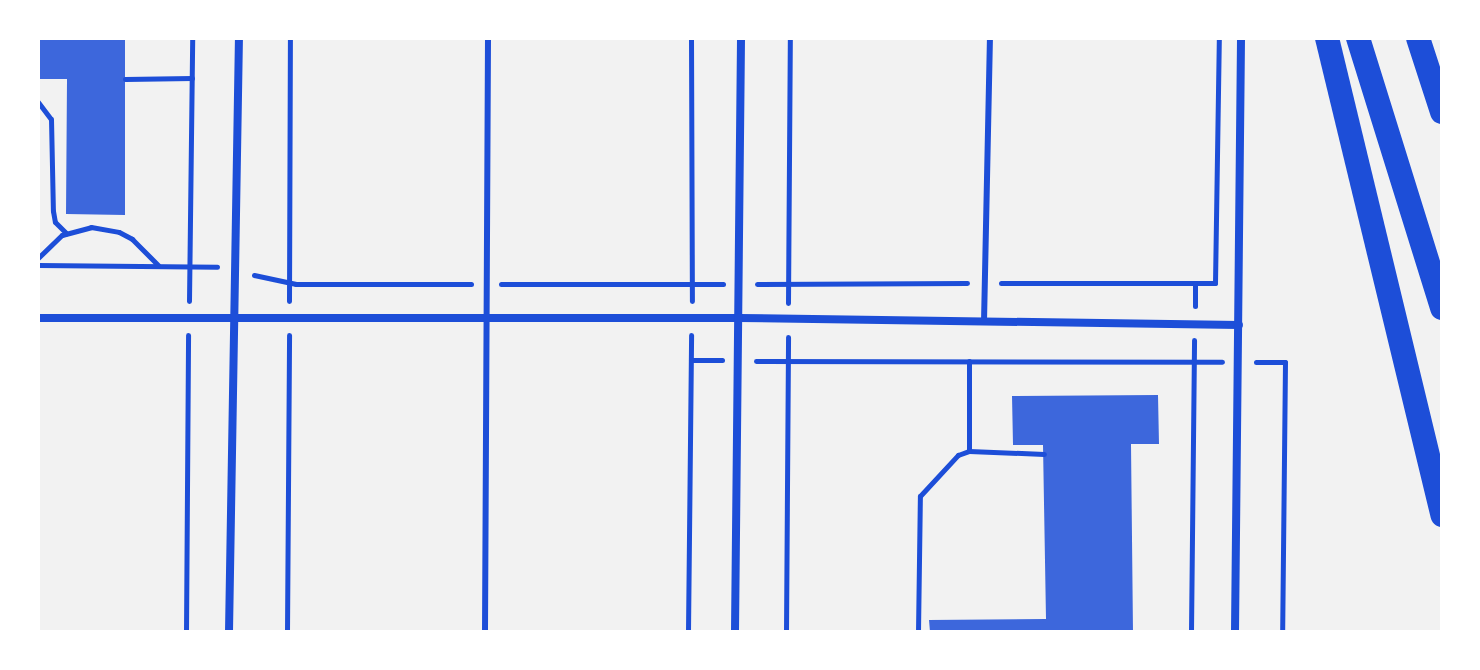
<!DOCTYPE html>
<style>
body{margin:0}
#map{position:relative;width:1480px;height:670px;overflow:hidden;background:#f2f2f2;font-family:Barlow,sans-serif}
div>[style]{position:absolute}
.building>*{inset:0;background:#3d67dc}
.path>*{height:5px;margin:-2.5px;padding:0 2.5px;transform-origin:2.5px;border-radius:2.5px;background:#1d4ed8}
.service>*{height:6px;margin:-3px;padding:0 3px;transform-origin:3px;border-radius:3px;background:#1d4ed8}
.minor>*{height:8px;margin:-4px;padding:0 4px;transform-origin:4px;border-radius:4px;background:#1d4ed8}
.motorway>*{height:24px;margin:-12px;padding:0 12px;transform-origin:12px;border-radius:12px;background:#1d4ed8}
span{translate:-50% -50%;white-space:nowrap;text-align:center;line-height:1.15;-webkit-text-stroke:6px #fff;paint-order:stroke}
.frame{position:absolute;inset:0;border:40px solid #fff;pointer-events:none}
</style>
<div id="map">
<div class="building">
<i style="clip-path:polygon(38px 38px,125px 38px,125px 215px,66px 214px,67px 79px,38px 79px)"></i>
<i style="clip-path:polygon(1158px 395px,1159px 444px,1131px 444px,1133px 632px,930px 632px,929px 620px,1046px 619px,1043px 445px,1013px 445px,1012px 396px)"></i>
</div>
<div class="path">
<i style="left:691px;top:38px;width:263px;rotate:89.8deg"></i>
<i style="left:125px;top:79px;width:67px;rotate:-0.9deg"></i>
<i style="left:38px;top:102px;width:21px;rotate:53deg"></i>
<i style="left:51px;top:119px;width:92px;rotate:88.8deg"></i>
<i style="left:53px;top:211px;width:11px;rotate:80deg"></i>
<i style="left:55px;top:222px;width:16px;rotate:45deg"></i>
<i style="left:38px;top:258px;width:33px;rotate:-44deg"></i>
<i style="left:62px;top:235px;width:30px;rotate:-15deg"></i>
<i style="left:91px;top:227px;width:28px;rotate:10deg"></i>
<i style="left:119px;top:232px;width:15px;rotate:28deg"></i>
<i style="left:132px;top:239px;width:37px;rotate:45deg"></i>
<i style="left:38px;top:265px;width:179px;rotate:0.6deg"></i>
<i style="left:254px;top:275px;width:43px;rotate:12.1deg"></i>
<i style="left:296px;top:284px;width:175px"></i>
<i style="left:1001px;top:283px;width:214px"></i>
<i style="left:1215px;top:283px;width:245px;rotate:-89.1deg"></i>
<i style="left:501px;top:284px;width:222px"></i>
<i style="left:757px;top:284px;width:210px;rotate:-0.3deg"></i>
<i style="left:189px;top:301px;width:263px;rotate:-89.3deg"></i>
<i style="left:289px;top:301px;width:263px;rotate:-89.8deg"></i>
<i style="left:788px;top:303px;width:265px;rotate:-89.6deg"></i>
<i style="left:1195px;top:306px;width:23px;rotate:-90deg"></i>
<i style="left:691px;top:360px;width:31px"></i>
<i style="left:756px;top:361px;width:466px;rotate:0.1deg"></i>
<i style="left:969px;top:361px;width:90px;rotate:90deg"></i>
<i style="left:969px;top:451px;width:75px;rotate:2.3deg"></i>
<i style="left:1256px;top:362px;width:29px"></i>
<i style="left:1285px;top:362px;width:270px;rotate:90.6deg"></i>
<i style="left:186px;top:632px;width:297px;rotate:-89.6deg"></i>
<i style="left:287px;top:632px;width:297px;rotate:-89.6deg"></i>
<i style="left:688px;top:632px;width:297px;rotate:-89.4deg"></i>
<i style="left:786px;top:632px;width:295px;rotate:-89.6deg"></i>
<i style="left:918px;top:632px;width:136px;rotate:-89.2deg"></i>
<i style="left:920px;top:496px;width:56px;rotate:-47.2deg"></i>
<i style="left:958px;top:455px;width:12px;rotate:-20deg"></i>
<i style="left:1191px;top:632px;width:292px;rotate:-89.4deg"></i>
</div>
<div class="service">
<i style="left:984px;top:322px;width:284px;rotate:-88.8deg"></i>
<i style="left:485px;top:632px;width:594px;rotate:-89.71deg"></i>
</div>
<div class="minor">
<i style="left:38px;top:318px;width:701px"></i>
<i style="left:739px;top:318px;width:500px;rotate:0.8deg"></i>
<i style="left:229px;top:632px;width:594px;rotate:-89.04deg"></i>
<i style="left:735px;top:632px;width:594px;rotate:-89.42deg"></i>
<i style="left:1235px;top:632px;width:594px;rotate:-89.42deg"></i>
</div>
<div class="motorway">
<i style="left:1327px;top:38px;width:491px;rotate:76.4deg"></i>
<i style="left:1358px;top:38px;width:283px;rotate:72.7deg"></i>
<i style="left:1418px;top:38px;width:78px;rotate:72deg"></i>
</div>
<div class="frame"></div>
</div>
